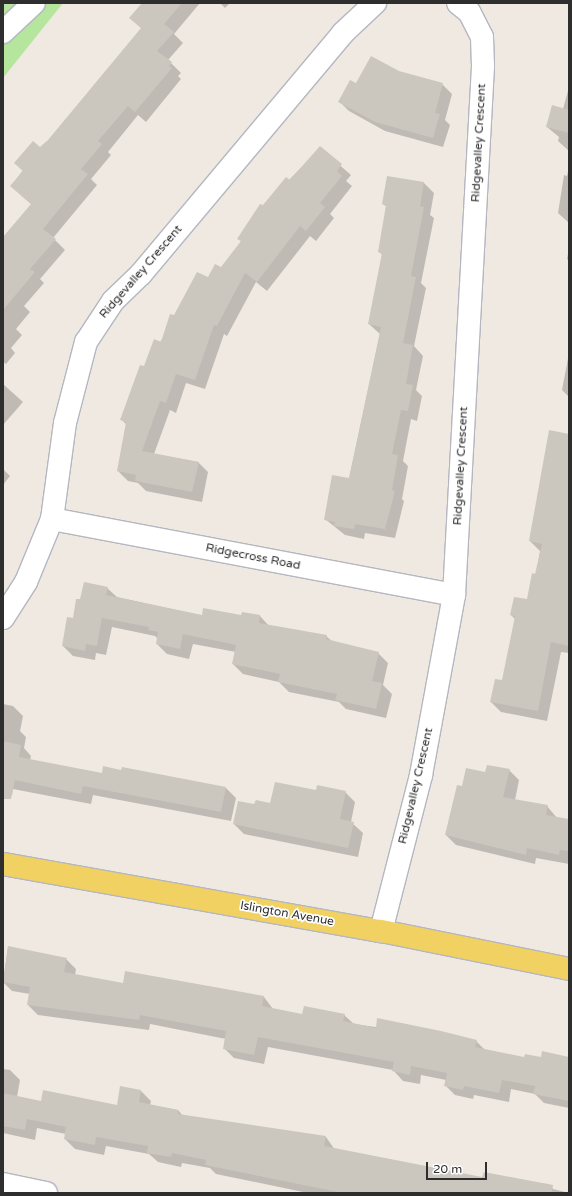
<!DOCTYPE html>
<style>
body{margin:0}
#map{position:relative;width:572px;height:1196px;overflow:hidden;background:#efe9e1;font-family:"Varela Round",sans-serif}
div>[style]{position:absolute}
.green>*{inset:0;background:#b6e59e}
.shadow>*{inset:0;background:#0003}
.building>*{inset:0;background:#cbc7bf}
.roads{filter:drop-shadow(1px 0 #b4b7c1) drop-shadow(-1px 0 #b4b7c1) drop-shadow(0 1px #b4b7c1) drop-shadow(0 -1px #b4b7c1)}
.minor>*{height:22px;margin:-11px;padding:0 11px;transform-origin:11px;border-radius:11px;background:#fff}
.major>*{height:22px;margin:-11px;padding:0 11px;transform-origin:11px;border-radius:11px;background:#f2d163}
span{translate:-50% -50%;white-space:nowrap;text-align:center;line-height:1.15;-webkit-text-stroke:3.5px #fff;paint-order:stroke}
.street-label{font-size:12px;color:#2e2e2e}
.frame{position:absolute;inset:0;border:4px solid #2e2e2e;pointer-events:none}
.scale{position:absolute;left:426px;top:1162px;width:61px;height:18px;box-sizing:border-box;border:2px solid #2e2e2e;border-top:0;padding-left:5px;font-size:12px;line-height:14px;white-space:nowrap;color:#2e2e2e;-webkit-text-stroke:3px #fff;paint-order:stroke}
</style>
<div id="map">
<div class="green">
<i style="clip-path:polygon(3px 3px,63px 3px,3px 78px)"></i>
</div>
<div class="shadow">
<i style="clip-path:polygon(144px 3px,200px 3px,174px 34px,183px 43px,168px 60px,181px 73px,178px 76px,181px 79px,146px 122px,138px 115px,108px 152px,111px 155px,91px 179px,97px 185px,53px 238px,65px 250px,40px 279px,44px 283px,24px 306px,30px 312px,16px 329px,22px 335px,11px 348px,15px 353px,6px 364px,3px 362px,3px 234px,5px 236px,32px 205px,11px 186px,40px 148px,48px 141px,142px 29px,131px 18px)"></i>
<i style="clip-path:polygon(220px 3px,230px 3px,225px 8px)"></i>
<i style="clip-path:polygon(398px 72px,442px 84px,452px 94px,445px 120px,450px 125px,443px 147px,385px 131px,349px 111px,339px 101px,357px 85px)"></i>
<i style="clip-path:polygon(569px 87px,569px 151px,558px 141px,559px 137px,547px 127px,563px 109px)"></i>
<i style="clip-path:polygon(320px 148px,351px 175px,346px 181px,352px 186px,330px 214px,334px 218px,316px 241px,310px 236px,267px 291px,256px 282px,227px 336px,224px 334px,205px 389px,186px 383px,176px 413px,170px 410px,154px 454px,198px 462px,208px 472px,202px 502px,146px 491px,138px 483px,128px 481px,118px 471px,127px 425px,122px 420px,145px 368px,175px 317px,208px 279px,221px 268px,242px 242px,238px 238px,263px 207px)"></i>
<i style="clip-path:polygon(569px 167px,569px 223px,558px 213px,564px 175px,567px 176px)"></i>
<i style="clip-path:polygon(388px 177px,424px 183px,434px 193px,430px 215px,434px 218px,421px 283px,426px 288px,414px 346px,423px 356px,416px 390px,422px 396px,417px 421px,411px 419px,403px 461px,408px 466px,402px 499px,404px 501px,395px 538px,365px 533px,364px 539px,345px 535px,325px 519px,349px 479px,380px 334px,369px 324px,383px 255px,379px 252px,387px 207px,383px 204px)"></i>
<i style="clip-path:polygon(569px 249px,569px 261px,567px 259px)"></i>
<i style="clip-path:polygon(569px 353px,569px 397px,562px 390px)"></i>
<i style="clip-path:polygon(3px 384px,23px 402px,3px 425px)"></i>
<i style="clip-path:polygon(569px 435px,569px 653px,561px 652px,547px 721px,501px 712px,491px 702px,503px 681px,515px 619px,511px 615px,528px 600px,536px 575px,540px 551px,530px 541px)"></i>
<i style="clip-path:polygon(3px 469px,10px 476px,3px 485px)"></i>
<i style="clip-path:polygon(107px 588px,117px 597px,203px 616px,260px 616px,269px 626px,326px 636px,333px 642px,378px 653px,388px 663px,383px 685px,392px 694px,386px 718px,346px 709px,339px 702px,289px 692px,279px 682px,243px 674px,233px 664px,236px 652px,193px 644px,189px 659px,167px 654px,157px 644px,158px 639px,155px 636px,112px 627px,106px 655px,96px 653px,95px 660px,73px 656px,63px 646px,81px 600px)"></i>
<i style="clip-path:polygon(3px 704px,13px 706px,23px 716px,20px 731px,26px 737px,24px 748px,31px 756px,30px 760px,103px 774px,122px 771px,122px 768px,226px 788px,236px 798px,231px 821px,93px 795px,91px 804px,13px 789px,12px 795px,3px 793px)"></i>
<i style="clip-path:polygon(509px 770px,519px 780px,515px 800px,547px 806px,557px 818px,569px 820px,569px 864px,536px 858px,535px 864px,456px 845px,446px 835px,462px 788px,486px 774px)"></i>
<i style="clip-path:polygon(317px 791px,345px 792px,355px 802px,351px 822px,363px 833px,358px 857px,244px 834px,234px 824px,255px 805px,271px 804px)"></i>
<i style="clip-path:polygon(8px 947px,66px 959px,76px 969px,75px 975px,124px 984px,264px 997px,273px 1009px,303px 1015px,344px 1015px,354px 1024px,476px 1041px,485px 1050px,525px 1058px,569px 1058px,569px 1108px,544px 1103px,535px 1094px,511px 1089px,509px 1102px,474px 1095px,473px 1099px,455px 1095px,445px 1085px,446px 1080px,421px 1075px,420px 1084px,403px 1081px,393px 1070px,268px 1047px,264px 1064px,234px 1058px,224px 1048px,226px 1039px,150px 1024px,149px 1030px,38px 1015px,28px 1005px,30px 994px,12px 991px,3px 982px)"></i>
<i style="clip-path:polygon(3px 1069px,10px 1070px,20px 1080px,17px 1097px,41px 1102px,118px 1106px,141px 1091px,151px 1101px,150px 1105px,178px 1110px,183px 1116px,326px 1137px,335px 1150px,483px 1178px,548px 1184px,553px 1189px,569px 1193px,308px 1193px,216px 1174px,210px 1168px,182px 1163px,181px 1167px,158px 1162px,149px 1154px,106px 1146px,104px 1155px,75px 1149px,65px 1139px,66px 1134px,37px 1128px,35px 1140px,3px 1133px)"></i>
</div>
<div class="building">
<i style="clip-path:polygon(142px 3px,182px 3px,164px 24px,174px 32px,157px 51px,172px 62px,169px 66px,172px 68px,135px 112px,128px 106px,98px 141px,102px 144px,81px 169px,88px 174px,43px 229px,56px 239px,30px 269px,35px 272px,3px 310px,3px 237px,31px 204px,10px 186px,23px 171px,14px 163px,33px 141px,40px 147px,48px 140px,141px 28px,129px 18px)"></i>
<i style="clip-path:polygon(371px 56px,399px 71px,443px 83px,435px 113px,440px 114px,433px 138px,375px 122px,338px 102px,350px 80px,356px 83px)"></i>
<i style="clip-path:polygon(552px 105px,569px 110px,569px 133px,546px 127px)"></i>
<i style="clip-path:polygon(320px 146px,342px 164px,337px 171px,342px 176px,320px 203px,325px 207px,306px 231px,300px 226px,257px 282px,245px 273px,217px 326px,214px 325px,195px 380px,176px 374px,166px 403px,160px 401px,142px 451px,199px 462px,192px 492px,135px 481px,136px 475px,117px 471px,126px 422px,120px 420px,140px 365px,144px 366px,154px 339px,161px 342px,170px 314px,174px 315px,197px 272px,208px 277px,215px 264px,221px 267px,241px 241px,237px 239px,260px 204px,263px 205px,286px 177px,290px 180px)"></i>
<i style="clip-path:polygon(387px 176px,424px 182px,420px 206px,424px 207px,411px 276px,416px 277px,403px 343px,413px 345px,406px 384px,413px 385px,408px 411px,401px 410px,392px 454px,398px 455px,392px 490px,395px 491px,385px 529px,355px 524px,354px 529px,334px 526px,335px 522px,324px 520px,332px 475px,349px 478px,381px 327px,368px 324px,382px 253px,378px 252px,386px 205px,382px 204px)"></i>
<i style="clip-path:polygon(549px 430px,569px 434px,569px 646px,551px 642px,538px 711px,490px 702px,495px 679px,502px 680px,515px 616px,510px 615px,514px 597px,527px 599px,532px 573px,535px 574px,542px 544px,529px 541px)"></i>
<i style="clip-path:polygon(84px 582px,108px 587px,106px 595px,202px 615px,203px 608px,241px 615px,242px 612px,260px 615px,259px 623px,327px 635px,326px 639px,379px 652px,372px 681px,382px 683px,376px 709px,335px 700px,337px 694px,278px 682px,280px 674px,232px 664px,236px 645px,183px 634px,180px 649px,156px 644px,158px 632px,148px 630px,149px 627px,102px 618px,97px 646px,86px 644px,85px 651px,62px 646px,67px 617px,73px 618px,76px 599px,80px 599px)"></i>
<i style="clip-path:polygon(3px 741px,21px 745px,19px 757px,102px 773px,103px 766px,121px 770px,122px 767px,226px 787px,221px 812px,83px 786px,81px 794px,15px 780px,11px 799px,3px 799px)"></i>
<i style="clip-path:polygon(487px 765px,510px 769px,503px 797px,548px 805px,546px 815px,569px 819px,569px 851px,560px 850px,559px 855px,527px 848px,526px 855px,445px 835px,457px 785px,462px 786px,466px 768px,485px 772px)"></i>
<i style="clip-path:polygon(275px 782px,316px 790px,317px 785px,346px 791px,340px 819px,354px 822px,348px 848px,233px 824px,238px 801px,254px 804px,256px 800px,270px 803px)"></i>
<i style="clip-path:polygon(8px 946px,67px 958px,64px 972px,123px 983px,125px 971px,264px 996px,262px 1006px,302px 1014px,304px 1006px,345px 1014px,343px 1021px,376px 1028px,377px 1018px,441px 1031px,477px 1040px,475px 1047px,524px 1057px,525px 1054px,541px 1057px,542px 1051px,569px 1057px,569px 1101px,533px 1094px,535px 1086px,502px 1080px,499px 1093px,464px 1086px,463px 1090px,444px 1086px,447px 1073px,411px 1066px,410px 1075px,392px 1071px,394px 1062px,258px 1037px,254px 1055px,223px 1049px,226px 1031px,140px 1015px,139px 1020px,27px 1005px,30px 987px,3px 982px)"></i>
<i style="clip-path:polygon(120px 1086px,141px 1090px,139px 1102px,178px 1110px,178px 1114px,326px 1136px,324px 1146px,482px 1177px,484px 1172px,553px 1185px,552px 1193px,343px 1193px,205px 1165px,206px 1160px,172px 1153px,171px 1157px,147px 1153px,148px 1146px,96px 1137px,95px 1145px,64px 1139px,66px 1127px,27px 1119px,25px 1130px,3px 1126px,3px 1093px,41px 1101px,43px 1090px,117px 1105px)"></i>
</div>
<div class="roads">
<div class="minor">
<i style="left:3px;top:32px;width:42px;rotate:-43.1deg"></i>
<i style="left:52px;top:519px;width:409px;rotate:10.7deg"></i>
<i style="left:3px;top:618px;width:43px;rotate:-57.4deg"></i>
<i style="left:26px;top:582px;width:68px;rotate:-67.6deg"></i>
<i style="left:52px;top:519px;width:97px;rotate:-82.3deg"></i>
<i style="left:65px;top:423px;width:84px;rotate:-75.5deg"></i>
<i style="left:86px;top:342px;width:49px;rotate:-56.6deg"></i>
<i style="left:113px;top:301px;width:39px;rotate:-44deg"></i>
<i style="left:141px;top:274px;width:314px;rotate:-50deg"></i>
<i style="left:343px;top:33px;width:44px;rotate:-43.2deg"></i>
<i style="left:381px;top:931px;width:161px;rotate:-75.6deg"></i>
<i style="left:421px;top:775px;width:183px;rotate:-79.6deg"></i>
<i style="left:454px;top:595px;width:530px;rotate:-86.86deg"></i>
<i style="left:483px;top:66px;width:29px;rotate:-92deg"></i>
<i style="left:482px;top:37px;width:28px;rotate:-117deg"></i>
<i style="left:469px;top:12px;width:14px;rotate:-141deg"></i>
<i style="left:3px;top:1184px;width:44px;rotate:11.8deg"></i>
</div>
<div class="major">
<i style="left:3px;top:864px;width:384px;rotate:10.1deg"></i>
<i style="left:381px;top:931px;width:192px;rotate:11.4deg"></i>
</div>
</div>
<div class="street-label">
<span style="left:479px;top:143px;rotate:-87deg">Ridgevalley Crescent</span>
<span style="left:141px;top:272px;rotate:-49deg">Ridgevalley Crescent</span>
<span style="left:461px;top:466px;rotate:-87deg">Ridgevalley Crescent</span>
<span style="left:253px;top:557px;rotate:11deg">Ridgecross Road</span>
<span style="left:416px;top:786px;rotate:-77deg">Ridgevalley Crescent</span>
<span style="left:287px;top:914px;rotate:10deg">Islington Avenue</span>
</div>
<div class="frame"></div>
<div class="scale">20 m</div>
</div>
